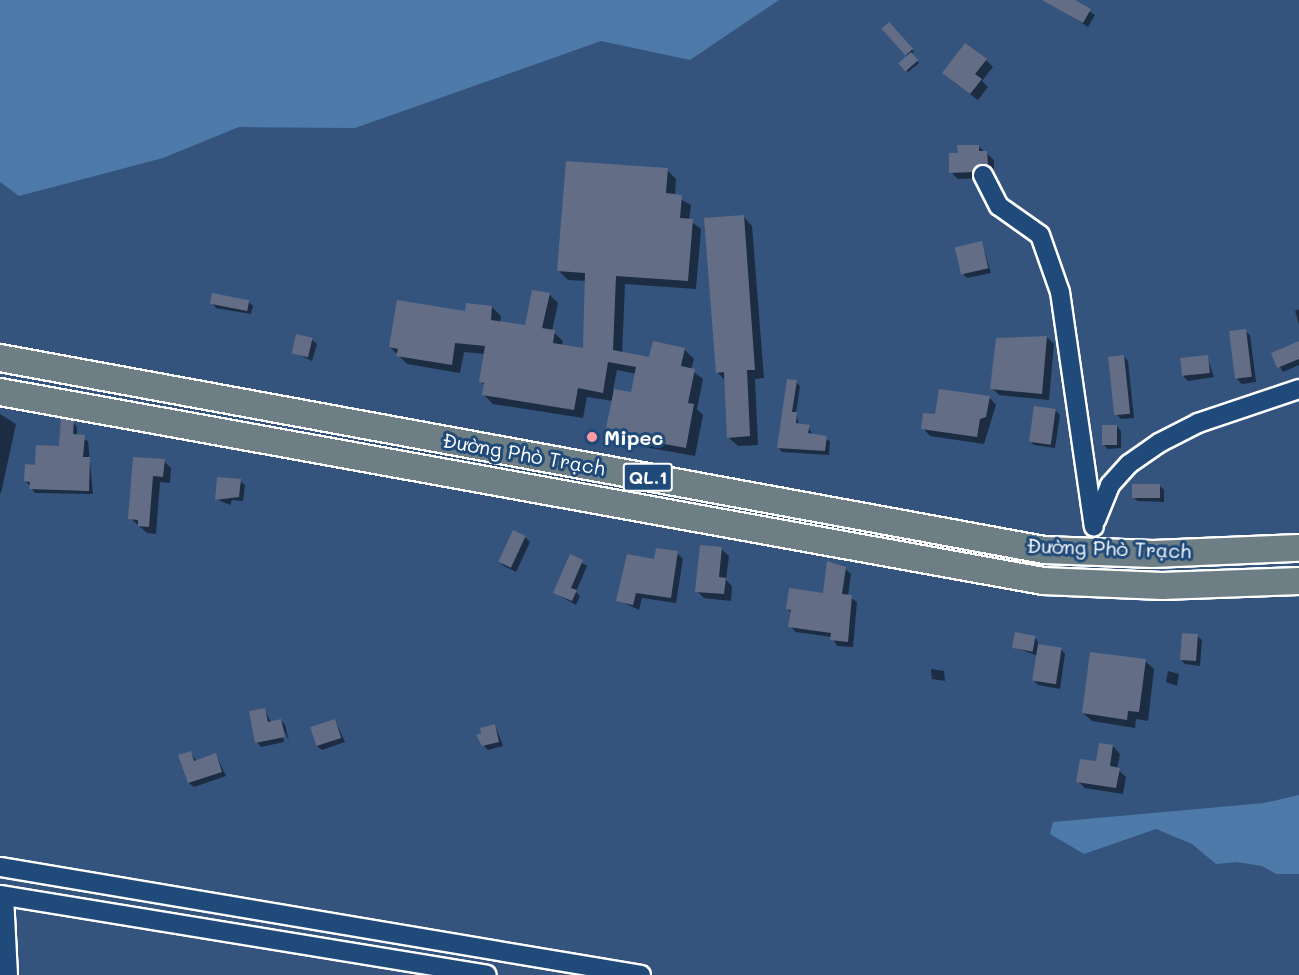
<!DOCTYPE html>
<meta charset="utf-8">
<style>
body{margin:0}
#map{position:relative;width:1299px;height:975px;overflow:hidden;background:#34547e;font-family:Mali,sans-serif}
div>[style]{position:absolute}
.water>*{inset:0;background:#4d7aa9}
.shadow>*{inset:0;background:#0007}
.building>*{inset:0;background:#646d86;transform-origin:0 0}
.roads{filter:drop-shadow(2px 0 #fff) drop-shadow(-2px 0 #fff) drop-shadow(0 2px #fff) drop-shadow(0 -2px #fff)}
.minor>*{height:18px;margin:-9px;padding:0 9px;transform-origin:9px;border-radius:9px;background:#1f4a7a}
.highway>*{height:26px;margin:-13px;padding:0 13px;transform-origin:13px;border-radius:13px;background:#6d7e84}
.dots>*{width:16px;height:16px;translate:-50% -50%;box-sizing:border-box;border:3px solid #1f4a7a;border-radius:50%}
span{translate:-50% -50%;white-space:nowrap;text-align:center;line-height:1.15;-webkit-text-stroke:6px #1f4a7a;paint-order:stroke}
.shield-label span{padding:2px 4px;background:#1f4a7a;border:2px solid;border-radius:4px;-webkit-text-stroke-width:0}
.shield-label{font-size:18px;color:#fff;font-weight:700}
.poi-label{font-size:20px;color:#fff;font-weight:700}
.left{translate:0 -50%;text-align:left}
.street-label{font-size:20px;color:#fff}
</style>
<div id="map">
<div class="water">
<i style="clip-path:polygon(0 0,779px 0,690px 60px,601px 41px,355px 128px,239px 127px,163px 158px,19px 196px,0 182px)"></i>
<i style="clip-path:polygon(1299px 795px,1299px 874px,1276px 874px,1262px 866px,1237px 862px,1216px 864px,1192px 844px,1156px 829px,1084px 854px,1050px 834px,1053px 822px,1264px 803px)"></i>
</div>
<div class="shadow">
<i style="clip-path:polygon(1046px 0,1072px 0,1095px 15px,1088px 27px)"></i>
<i style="clip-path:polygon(889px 24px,914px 52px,911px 53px,919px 63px,908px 72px,900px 63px,908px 57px,884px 29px)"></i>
<i style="clip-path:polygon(986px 60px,993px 67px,982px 81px,988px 87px,978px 100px,951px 80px)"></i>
<i style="clip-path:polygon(978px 146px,994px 160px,994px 172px,986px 171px,980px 178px,958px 179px,951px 172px,959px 154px)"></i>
<i style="clip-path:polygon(evenodd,667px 170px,676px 179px,675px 196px,691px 205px,689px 220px,701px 229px,696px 289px,625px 284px,622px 354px,650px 359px,654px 343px,685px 350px,694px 359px,691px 370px,703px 379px,697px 409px,703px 415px,695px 456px,616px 442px,607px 432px,613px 401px,587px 397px,583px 418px,493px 404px,484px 395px,485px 386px,480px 381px,485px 354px,464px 352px,460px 373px,407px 364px,390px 347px,467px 313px,492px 307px,501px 316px,500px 323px,526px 327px,549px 294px,558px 303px,552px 331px,563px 341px,562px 346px,584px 350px,587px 281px,568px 280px,559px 271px,667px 170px,617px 370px,636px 374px,633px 394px,613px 390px,617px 370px)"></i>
<i style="clip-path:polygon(743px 216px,752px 226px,764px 378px,755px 379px,758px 445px,738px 446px,728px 437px,726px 381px,717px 372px)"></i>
<i style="clip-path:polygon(982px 243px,991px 273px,967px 278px,962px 273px)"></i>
<i style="clip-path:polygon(248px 301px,253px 306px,251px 314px,216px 308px,212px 303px)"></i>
<i style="clip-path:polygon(1299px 309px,1299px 324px,1295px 311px)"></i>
<i style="clip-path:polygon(1245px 331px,1250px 335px,1256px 382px,1242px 384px,1237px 379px)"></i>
<i style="clip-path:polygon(1047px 337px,1054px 344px,1049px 400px,999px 395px,992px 388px)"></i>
<i style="clip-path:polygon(312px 340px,317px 344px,312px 361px,293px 352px)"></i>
<i style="clip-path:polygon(1299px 343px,1299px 365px,1283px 372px,1273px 354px)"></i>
<i style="clip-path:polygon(1124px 356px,1128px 361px,1134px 418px,1121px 419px,1116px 414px)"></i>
<i style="clip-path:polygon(1207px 356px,1214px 377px,1188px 381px,1183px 376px)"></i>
<i style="clip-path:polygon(796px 382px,800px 386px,796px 413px,799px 425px,809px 427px,812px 435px,830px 441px,829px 455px,782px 452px,779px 448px)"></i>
<i style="clip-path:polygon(989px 397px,996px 405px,984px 444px,930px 436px,923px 428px,937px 416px)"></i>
<i style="clip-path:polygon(1056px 411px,1060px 415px,1055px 448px,1034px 445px,1029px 440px)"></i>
<i style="clip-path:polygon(0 414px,16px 424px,1px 493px,0 493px)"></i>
<i style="clip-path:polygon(73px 422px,77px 427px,77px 436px,88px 441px,93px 494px,35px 493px,26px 481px,36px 466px,60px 447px)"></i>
<i style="clip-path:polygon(1117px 426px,1121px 431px,1121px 448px,1108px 449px,1103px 444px)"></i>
<i style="clip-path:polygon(135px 459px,164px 461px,171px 468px,170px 483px,160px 482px,156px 534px,147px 533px,130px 518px)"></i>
<i style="clip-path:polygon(240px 481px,245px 485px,243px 501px,232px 500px,230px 505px,216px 499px)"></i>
<i style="clip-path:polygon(1160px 486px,1164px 490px,1164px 502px,1138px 501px,1133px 497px)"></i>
<i style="clip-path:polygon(525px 537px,530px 542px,516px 572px,504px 566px,499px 562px)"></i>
<i style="clip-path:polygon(721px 549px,729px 556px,726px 580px,732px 586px,731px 601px,704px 598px,697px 591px)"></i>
<i style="clip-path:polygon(677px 553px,683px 559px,676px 603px,642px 598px,639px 610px,618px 600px,656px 561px)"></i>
<i style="clip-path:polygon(570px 556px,587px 566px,576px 592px,580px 596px,576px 605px,555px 593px)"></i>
<i style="clip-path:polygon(845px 569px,851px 574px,848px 596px,857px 602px,853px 647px,837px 646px,832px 637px,796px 632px,790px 626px,792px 613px,787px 609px,824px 595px)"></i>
<i style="clip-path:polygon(1197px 636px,1202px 640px,1200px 666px,1185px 664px,1181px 660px)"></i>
<i style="clip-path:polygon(1036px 638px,1039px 646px,1061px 649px,1065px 654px,1060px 689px,1038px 685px,1034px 681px,1038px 656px,1014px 647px)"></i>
<i style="clip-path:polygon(1145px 661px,1154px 669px,1148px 721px,1136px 719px,1135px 728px,1092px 721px,1083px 713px)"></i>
<i style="clip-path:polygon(931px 669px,944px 671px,945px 681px,932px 679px)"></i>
<i style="clip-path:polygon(1168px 671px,1179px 674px,1177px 686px,1166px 682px)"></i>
<i style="clip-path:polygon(265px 710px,271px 723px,281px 720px,285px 725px,289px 741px,281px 724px,284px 742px,261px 747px,257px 742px)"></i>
<i style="clip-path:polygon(335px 720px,345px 742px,322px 750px,317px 746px)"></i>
<i style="clip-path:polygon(495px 725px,503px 746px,488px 750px,483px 745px)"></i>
<i style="clip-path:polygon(1113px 746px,1120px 754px,1117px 769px,1126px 777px,1123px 794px,1085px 788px,1078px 781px)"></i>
<i style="clip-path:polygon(190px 752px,197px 762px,216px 755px,226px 776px,194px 787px,189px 783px)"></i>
</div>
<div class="building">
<i style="clip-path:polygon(1042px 0,1075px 0,1091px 9px,1083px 23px)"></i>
<i style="left:889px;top:22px;width:36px;height:10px;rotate:48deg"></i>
<i style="clip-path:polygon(965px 43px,987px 59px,975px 74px,982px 79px,970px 94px,942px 73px)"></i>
<i style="left:911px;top:52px;width:11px;height:17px;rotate:49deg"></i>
<i style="clip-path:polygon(957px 145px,979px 145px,979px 151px,987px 151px,988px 165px,978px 165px,973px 172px,949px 173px,949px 153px,958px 153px)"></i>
<i style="clip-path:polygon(566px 161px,668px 168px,666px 193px,682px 195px,680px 218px,693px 219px,688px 281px,616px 276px,613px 350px,649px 357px,653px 341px,685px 348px,681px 366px,695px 369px,688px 403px,694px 404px,686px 448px,605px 433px,614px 389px,631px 392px,636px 367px,608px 362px,603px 393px,578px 388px,574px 410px,482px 395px,484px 383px,479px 382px,485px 346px,455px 343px,452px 365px,396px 356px,398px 349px,389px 347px,397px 300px,465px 311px,466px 303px,492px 306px,491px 320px,525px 325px,532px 290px,550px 293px,542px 328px,555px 330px,553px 343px,583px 348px,585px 273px,557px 271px)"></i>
<i style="clip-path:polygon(744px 215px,755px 370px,747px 370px,750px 436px,727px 438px,724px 372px,716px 373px,704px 218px)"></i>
<i style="left:982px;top:241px;width:28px;height:28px;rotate:77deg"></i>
<i style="left:212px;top:293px;width:38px;height:11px;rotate:11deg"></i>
<i style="left:1246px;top:329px;width:48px;height:17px;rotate:83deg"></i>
<i style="left:296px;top:334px;width:17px;height:20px;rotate:13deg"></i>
<i style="clip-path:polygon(1047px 336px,1042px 394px,990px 389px,996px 338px)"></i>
<i style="clip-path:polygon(1299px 341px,1299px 359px,1277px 368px,1271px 353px)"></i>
<i style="left:1124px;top:355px;width:59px;height:16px;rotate:84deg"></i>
<i style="left:1208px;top:355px;width:18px;height:28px;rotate:84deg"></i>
<i style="clip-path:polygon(787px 379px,797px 380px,792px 412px,797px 412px,796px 423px,810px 425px,808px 433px,827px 436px,825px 451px,777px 448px)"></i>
<i style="clip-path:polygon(939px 389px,990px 396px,986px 417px,980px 419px,977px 437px,921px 429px,923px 413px,935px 414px)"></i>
<i style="left:1034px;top:406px;width:22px;height:36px;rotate:8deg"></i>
<i style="clip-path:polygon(61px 418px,74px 421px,73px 434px,85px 435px,83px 457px,90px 457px,89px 491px,29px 489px,30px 482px,24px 481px,25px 464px,35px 465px,36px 445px,59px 446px)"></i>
<i style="left:1102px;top:425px;width:15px;height:20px"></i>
<i style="clip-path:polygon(133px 457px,165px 459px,163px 477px,153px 476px,149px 527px,138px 526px,138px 520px,128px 519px)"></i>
<i style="clip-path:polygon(217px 477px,241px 479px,239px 497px,215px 500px)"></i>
<i style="left:1132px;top:484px;width:28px;height:14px"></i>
<i style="left:513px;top:530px;width:14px;height:35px;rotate:25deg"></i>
<i style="clip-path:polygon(700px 545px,722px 547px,719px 577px,726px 578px,724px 594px,695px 592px)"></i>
<i style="clip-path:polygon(656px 548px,678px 551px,671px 598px,636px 593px,633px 605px,616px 601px,627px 554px,654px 559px)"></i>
<i style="clip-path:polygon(570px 554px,583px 560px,571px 588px,577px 590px,572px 601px,553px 593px)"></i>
<i style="clip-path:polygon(827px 561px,846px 567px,842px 594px,852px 595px,848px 642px,830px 640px,831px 633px,788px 627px,791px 610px,786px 609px,789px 588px,823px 593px)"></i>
<i style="left:1015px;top:632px;width:21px;height:16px;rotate:11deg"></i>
<i style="left:1182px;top:633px;width:16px;height:27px;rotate:4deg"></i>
<i style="left:1038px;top:644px;width:24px;height:37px;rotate:9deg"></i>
<i style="clip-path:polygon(1090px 652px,1146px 659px,1139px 712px,1128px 711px,1127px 720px,1082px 713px)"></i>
<i style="clip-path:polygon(265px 708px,268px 722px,281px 719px,285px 737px,255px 743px,249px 711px)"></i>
<i style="left:335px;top:719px;width:20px;height:26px;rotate:72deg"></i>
<i style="clip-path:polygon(495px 724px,499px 742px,482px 746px,476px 735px,481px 733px,480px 728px)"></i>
<i style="clip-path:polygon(1099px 743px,1113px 745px,1110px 766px,1120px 768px,1116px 788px,1076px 782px,1080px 759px,1096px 761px)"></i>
<i style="clip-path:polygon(191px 751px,194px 761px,216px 753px,222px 772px,188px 783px,178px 755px)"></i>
</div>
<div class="roads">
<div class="minor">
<i style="left:983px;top:175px;width:35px;rotate:63deg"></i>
<i style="left:999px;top:206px;width:50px;rotate:35.3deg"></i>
<i style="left:1040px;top:235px;width:60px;rotate:70.7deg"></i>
<i style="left:1060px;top:292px;width:237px;rotate:81.8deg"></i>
<i style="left:1096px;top:520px;width:38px;rotate:-68deg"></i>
<i style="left:1110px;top:485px;width:28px;rotate:-48deg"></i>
<i style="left:1129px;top:464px;width:37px;rotate:-35deg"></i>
<i style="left:1159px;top:443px;width:44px;rotate:-27.1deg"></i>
<i style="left:1198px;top:423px;width:107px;rotate:-18.6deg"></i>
<i style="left:0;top:867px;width:650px;rotate:9.56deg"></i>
<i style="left:0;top:895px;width:493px;rotate:9.3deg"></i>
<i style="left:4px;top:896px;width:79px;rotate:87.1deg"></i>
</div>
<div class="highway">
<i style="left:0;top:358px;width:1062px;rotate:10.42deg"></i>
<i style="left:1044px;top:550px;width:109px;rotate:2.1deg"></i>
<i style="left:1153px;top:554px;width:146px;rotate:-2.4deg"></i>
<i style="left:0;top:392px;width:1060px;rotate:10.27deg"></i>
<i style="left:1043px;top:581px;width:119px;rotate:2.4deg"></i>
<i style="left:1162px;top:586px;width:137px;rotate:-2.1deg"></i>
</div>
</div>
<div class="dots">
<i style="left:592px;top:437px;background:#ff9aa2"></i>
</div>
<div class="shield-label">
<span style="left:648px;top:477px">QL.1</span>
</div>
<div class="poi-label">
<span class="left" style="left:604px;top:437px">Mipec</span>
</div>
<div class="street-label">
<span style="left:524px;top:454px;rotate:10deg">Đường Phò Trạch</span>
<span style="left:1109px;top:548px;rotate:2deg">Đường Phò Trạch</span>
</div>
</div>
